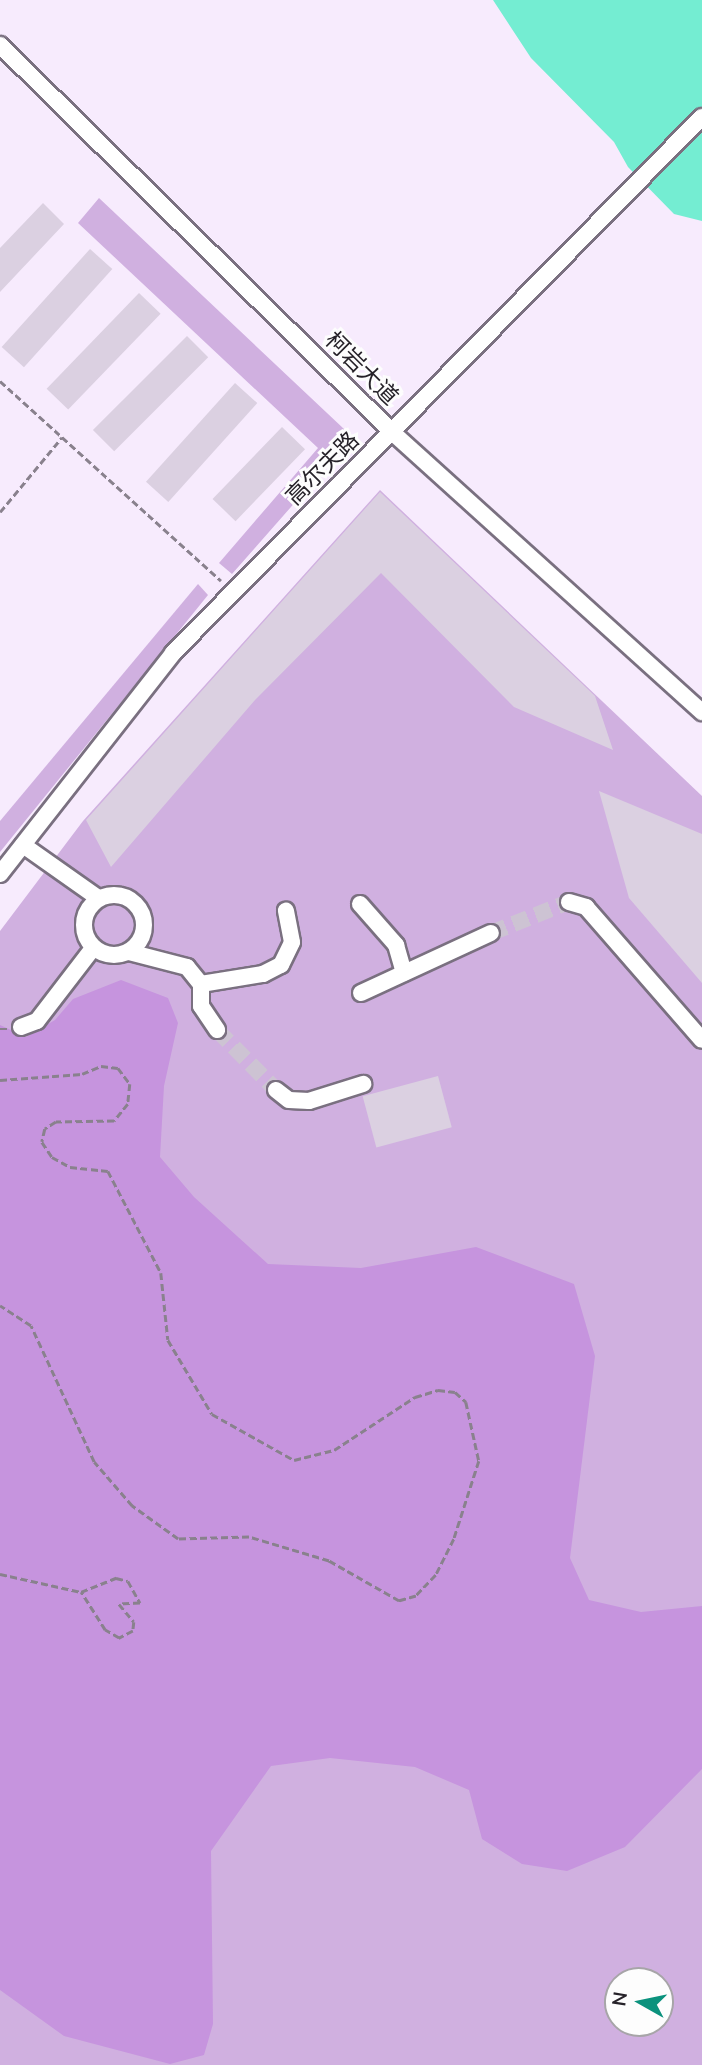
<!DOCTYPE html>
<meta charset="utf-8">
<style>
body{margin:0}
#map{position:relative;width:702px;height:2065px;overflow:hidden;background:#f7ebfd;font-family:"Nunito Sans","Noto Sans SC",sans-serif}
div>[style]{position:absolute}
.green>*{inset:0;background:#d0b0e0}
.forest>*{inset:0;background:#c694de}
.water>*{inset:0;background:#74edd2}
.building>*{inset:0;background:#dbd0e1;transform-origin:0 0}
.minor-tunnel>*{height:16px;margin-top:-8px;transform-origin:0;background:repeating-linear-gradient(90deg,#cdc3d3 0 16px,transparent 0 24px)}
.path>*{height:2.5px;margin-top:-1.25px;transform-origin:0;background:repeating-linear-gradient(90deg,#89818d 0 7px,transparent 0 10.5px)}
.roads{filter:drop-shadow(2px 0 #7a7080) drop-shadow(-2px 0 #7a7080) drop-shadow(0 2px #7a7080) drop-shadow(0 -2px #7a7080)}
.minor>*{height:16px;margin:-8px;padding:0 8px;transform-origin:8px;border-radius:8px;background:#fff}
.minor>.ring{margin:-8px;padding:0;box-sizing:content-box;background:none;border:16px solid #fff;border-radius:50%}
span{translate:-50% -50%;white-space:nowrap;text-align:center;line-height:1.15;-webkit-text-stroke:6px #fdfdfd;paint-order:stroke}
.street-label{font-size:23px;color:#262229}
.north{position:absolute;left:604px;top:1967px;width:70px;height:70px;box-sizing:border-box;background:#fdfdfd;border:2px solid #a7a5a8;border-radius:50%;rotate:279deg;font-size:19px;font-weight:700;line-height:28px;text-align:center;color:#262229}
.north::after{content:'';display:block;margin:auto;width:24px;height:32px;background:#0b927d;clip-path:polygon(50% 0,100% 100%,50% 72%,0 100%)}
</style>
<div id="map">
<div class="green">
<i style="clip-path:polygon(99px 198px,344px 429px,342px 449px,232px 574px,219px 563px,318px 448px,78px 223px)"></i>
<i style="clip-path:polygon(evenodd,380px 490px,702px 796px,702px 2065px,0 2065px,0 931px,83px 821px,380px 490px,618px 1981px,660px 1981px,660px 2023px,618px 2023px,618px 1981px)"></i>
<i style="clip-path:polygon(198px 584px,208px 595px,0 852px,0 821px)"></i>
</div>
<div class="forest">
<i style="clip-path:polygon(121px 980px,168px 998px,178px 1023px,164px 1086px,160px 1157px,194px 1197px,268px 1264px,361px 1268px,476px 1247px,574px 1284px,595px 1356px,570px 1558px,589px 1600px,641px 1612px,702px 1606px,702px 1769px,625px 1847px,567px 1871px,522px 1864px,482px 1839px,469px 1790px,415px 1767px,330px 1758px,271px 1766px,211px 1851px,213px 2024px,204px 2055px,170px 2064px,64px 2036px,0 1990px,0 1025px,26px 1037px,55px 1020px,73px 999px)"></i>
</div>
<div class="water">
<i style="clip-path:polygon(493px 0,702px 0,702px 221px,674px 214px,628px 167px,614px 142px,531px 58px)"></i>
</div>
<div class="building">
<i style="clip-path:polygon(43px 203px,64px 224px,0 292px,0 248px)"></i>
<i style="left:90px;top:249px;width:30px;height:132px;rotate:42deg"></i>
<i style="left:139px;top:293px;width:30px;height:133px;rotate:44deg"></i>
<i style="left:187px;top:336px;width:30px;height:133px;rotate:45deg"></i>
<i style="left:235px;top:383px;width:30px;height:133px;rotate:42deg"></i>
<i style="left:282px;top:427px;width:32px;height:100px;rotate:44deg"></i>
<i style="clip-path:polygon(380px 492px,595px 696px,613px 750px,514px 707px,381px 573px,255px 700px,111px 867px,86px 820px)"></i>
<i style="clip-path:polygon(599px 791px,702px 834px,702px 983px,629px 898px)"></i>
<i style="left:438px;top:1076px;width:53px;height:78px;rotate:75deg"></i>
</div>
<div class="minor-tunnel">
<i style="left:491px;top:933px;width:84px;rotate:-21.7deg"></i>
<i style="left:217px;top:1030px;width:84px;rotate:45.5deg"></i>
</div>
<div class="path">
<i style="left:0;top:381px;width:298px;rotate:42.1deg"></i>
<i style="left:0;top:512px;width:97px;rotate:-50.4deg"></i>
<i style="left:0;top:1029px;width:7px"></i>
<i style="left:0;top:1080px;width:82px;rotate:-4.2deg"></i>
<i style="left:82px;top:1074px;width:21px;rotate:-23deg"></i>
<i style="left:101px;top:1066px;width:17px;rotate:7deg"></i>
<i style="left:118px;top:1068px;width:20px;rotate:53deg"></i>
<i style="left:130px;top:1084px;width:20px;rotate:96deg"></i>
<i style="left:128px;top:1104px;width:22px;rotate:129deg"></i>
<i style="left:114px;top:1121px;width:58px;rotate:179deg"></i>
<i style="left:56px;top:1122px;width:13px;rotate:148deg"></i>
<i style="left:45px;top:1129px;width:13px;rotate:103deg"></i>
<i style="left:42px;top:1142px;width:18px;rotate:56deg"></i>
<i style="left:52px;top:1157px;width:21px;rotate:29deg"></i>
<i style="left:70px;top:1167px;width:38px;rotate:6deg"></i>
<i style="left:108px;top:1171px;width:115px;rotate:62.5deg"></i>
<i style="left:161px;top:1273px;width:67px;rotate:84deg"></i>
<i style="left:168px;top:1340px;width:86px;rotate:59.3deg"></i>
<i style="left:212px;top:1414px;width:94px;rotate:29.3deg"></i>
<i style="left:294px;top:1460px;width:41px;rotate:-14deg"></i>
<i style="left:334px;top:1450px;width:97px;rotate:-33.2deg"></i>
<i style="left:415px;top:1397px;width:24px;rotate:-17deg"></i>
<i style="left:438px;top:1390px;width:17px;rotate:7deg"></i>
<i style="left:455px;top:1392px;width:15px;rotate:42deg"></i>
<i style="left:466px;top:1402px;width:60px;rotate:77.6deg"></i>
<i style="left:479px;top:1461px;width:82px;rotate:107.8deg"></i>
<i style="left:454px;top:1539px;width:40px;rotate:116.6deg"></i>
<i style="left:436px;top:1575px;width:29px;rotate:134deg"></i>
<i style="left:416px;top:1596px;width:18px;rotate:164deg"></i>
<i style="left:399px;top:1601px;width:81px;rotate:-150.3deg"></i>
<i style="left:329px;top:1561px;width:84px;rotate:-163.3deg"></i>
<i style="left:249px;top:1537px;width:71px;rotate:178.4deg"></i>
<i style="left:178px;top:1539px;width:57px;rotate:-144.3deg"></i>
<i style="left:132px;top:1506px;width:58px;rotate:-130.8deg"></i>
<i style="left:94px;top:1462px;width:150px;rotate:-114.9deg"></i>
<i style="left:31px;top:1326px;width:37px;rotate:-147deg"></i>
<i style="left:0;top:1574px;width:83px;rotate:12.5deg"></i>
<i style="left:81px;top:1592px;width:38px;rotate:-22deg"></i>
<i style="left:116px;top:1578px;width:12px;rotate:14deg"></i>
<i style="left:128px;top:1581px;width:25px;rotate:61deg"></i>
<i style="left:140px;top:1603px;width:21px;rotate:177deg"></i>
<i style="left:119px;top:1604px;width:23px;rotate:50deg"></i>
<i style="left:134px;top:1622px;width:9px;rotate:96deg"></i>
<i style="left:133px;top:1631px;width:16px;rotate:153deg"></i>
<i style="left:119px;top:1638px;width:16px;rotate:-150deg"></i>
<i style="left:105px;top:1630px;width:45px;rotate:-122.3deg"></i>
</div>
<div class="roads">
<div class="minor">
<i style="left:0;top:45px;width:551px;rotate:44.63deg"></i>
<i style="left:392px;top:432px;width:418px;rotate:42.1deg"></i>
<i style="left:23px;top:845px;width:92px;rotate:35.2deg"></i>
<i style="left:0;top:874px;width:281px;rotate:-51.9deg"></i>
<i style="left:173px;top:653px;width:753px;rotate:-45.38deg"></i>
<i class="ring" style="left:84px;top:895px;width:44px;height:44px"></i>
<i style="left:569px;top:902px;width:18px;rotate:16deg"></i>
<i style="left:586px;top:907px;width:176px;rotate:48.9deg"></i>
<i style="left:360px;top:904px;width:55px;rotate:48.7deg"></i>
<i style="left:396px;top:945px;width:29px;rotate:74deg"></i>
<i style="left:129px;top:952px;width:60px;rotate:14.5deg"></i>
<i style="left:187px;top:967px;width:22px;rotate:51deg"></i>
<i style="left:201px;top:984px;width:22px;rotate:90deg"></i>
<i style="left:201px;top:1006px;width:29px;rotate:56deg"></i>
<i style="left:201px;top:984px;width:63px;rotate:-9.2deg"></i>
<i style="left:263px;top:974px;width:20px;rotate:-27deg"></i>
<i style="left:281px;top:965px;width:25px;rotate:-64deg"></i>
<i style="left:292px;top:942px;width:32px;rotate:-101deg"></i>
<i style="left:361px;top:993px;width:143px;rotate:-24.8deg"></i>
<i style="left:21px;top:1027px;width:17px;rotate:-21deg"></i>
<i style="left:37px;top:1021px;width:92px;rotate:-52.5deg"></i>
<i style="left:276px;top:1090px;width:16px;rotate:38deg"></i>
<i style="left:289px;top:1100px;width:20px;rotate:3deg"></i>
<i style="left:309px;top:1101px;width:57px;rotate:-17.5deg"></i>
</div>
</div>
<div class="street-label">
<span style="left:361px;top:369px;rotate:45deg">柯岩大道</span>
<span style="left:323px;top:469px;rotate:-45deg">高尔夫路</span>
</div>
<div class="north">N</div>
</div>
